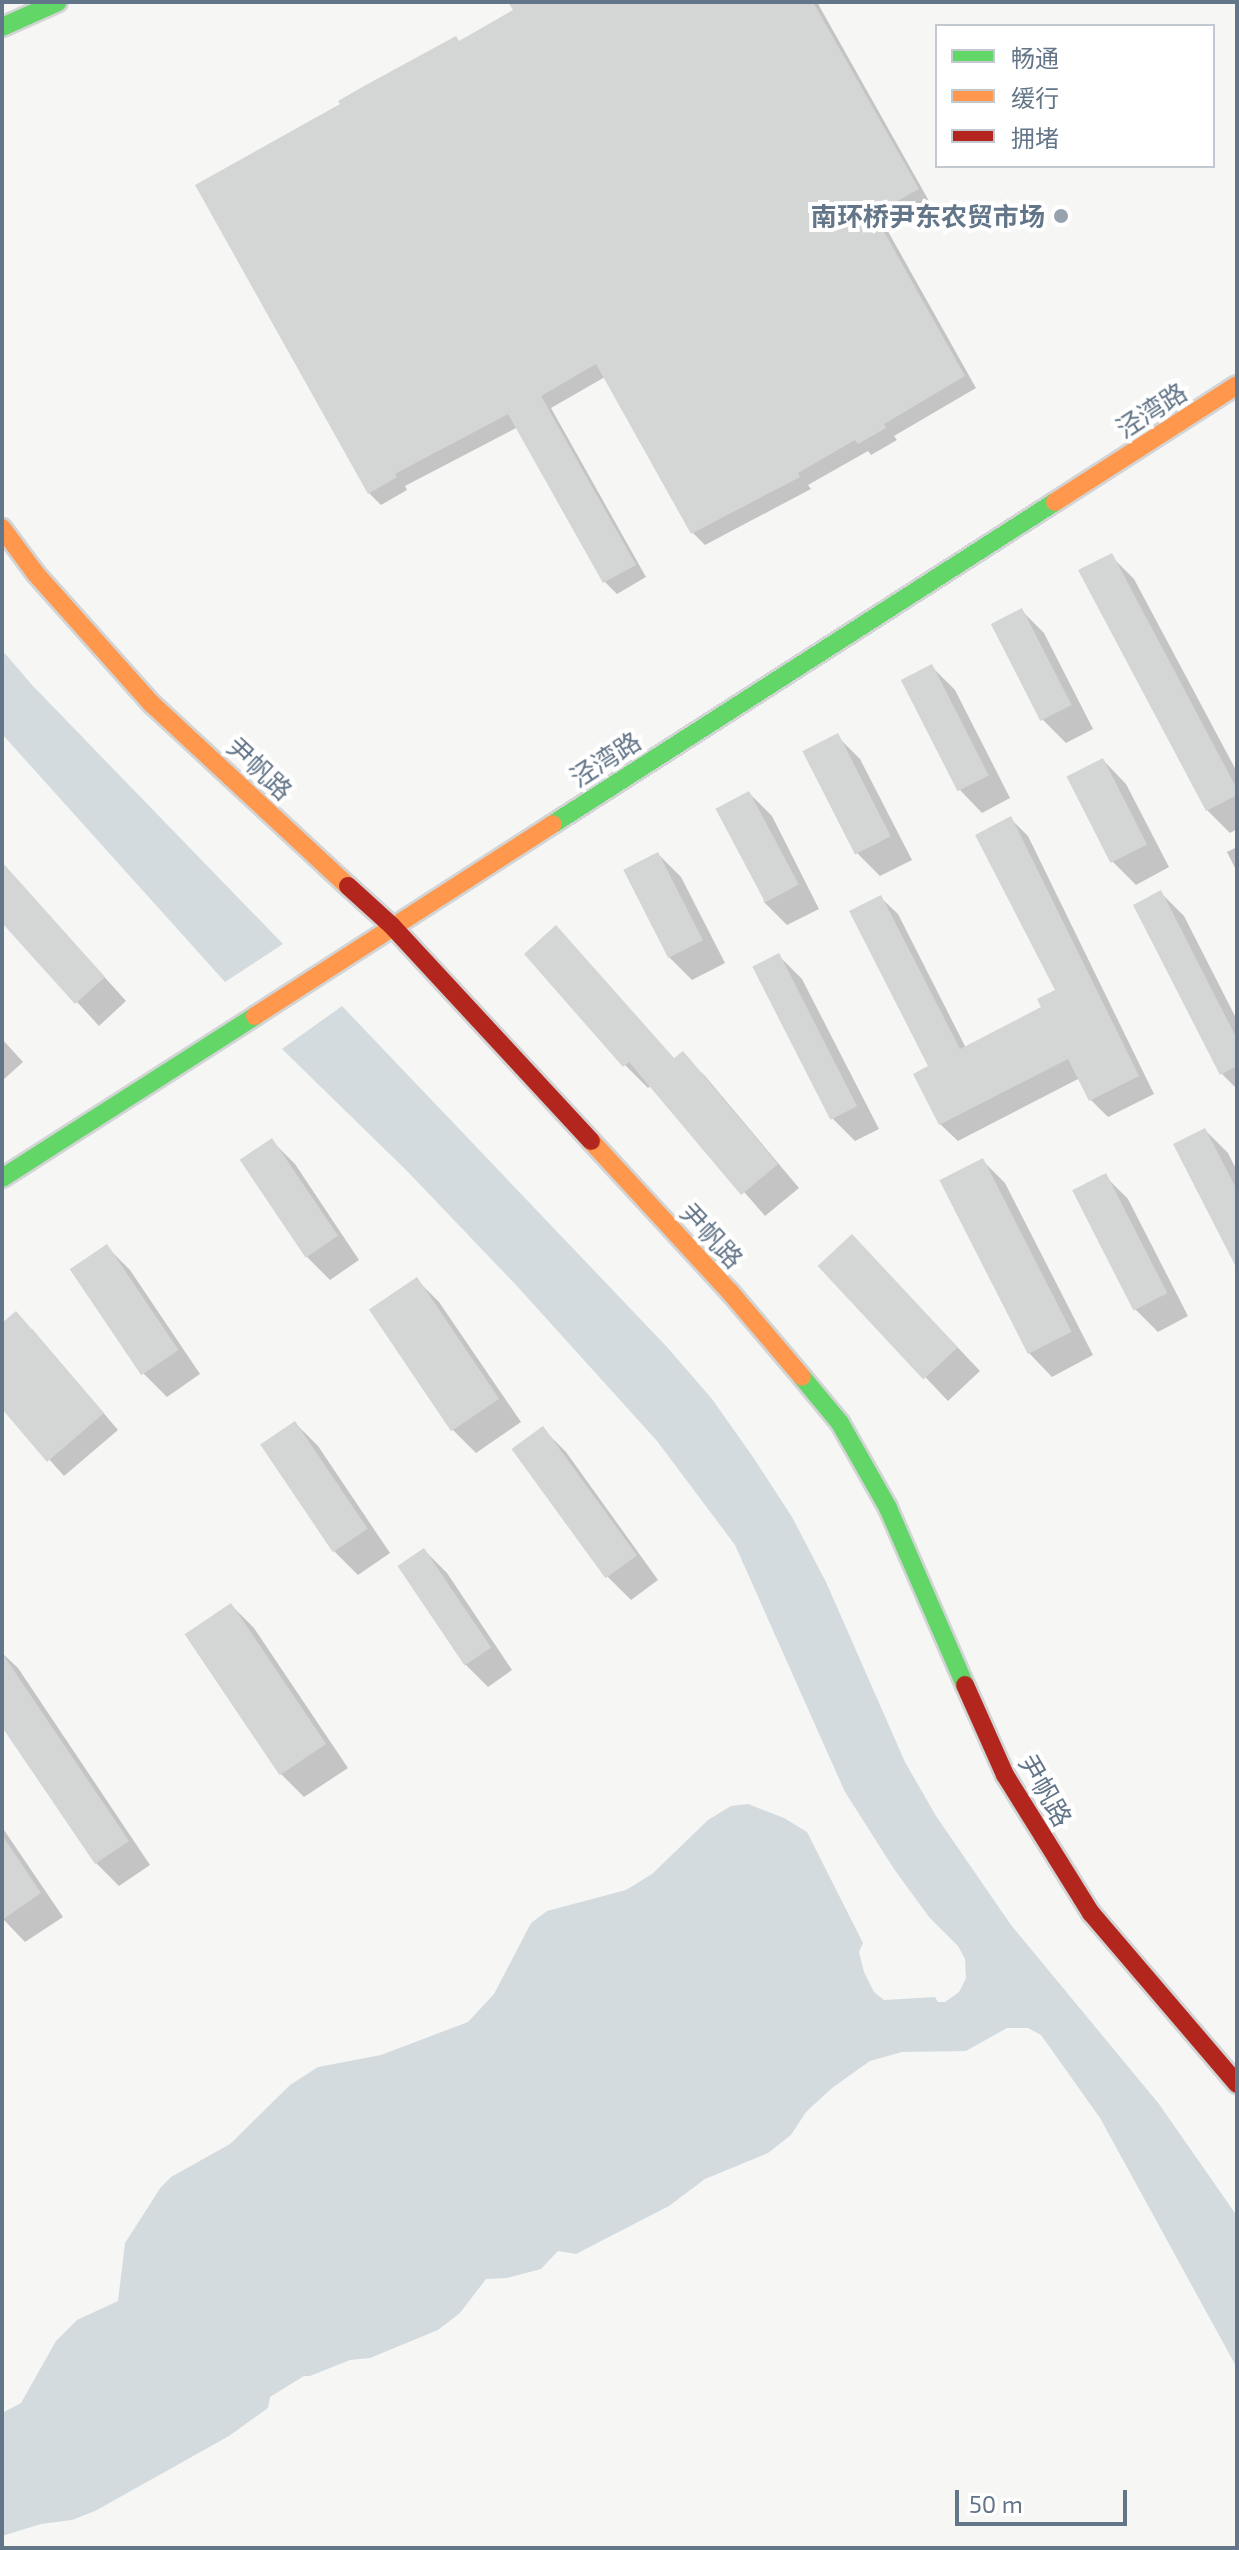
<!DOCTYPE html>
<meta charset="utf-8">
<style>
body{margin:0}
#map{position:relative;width:1239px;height:2550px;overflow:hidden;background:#f6f6f5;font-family:"Exo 2","Noto Sans SC",sans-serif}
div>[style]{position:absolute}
.water>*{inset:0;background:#d4dbdf}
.shadow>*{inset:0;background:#0003}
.building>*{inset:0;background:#d4d6d6;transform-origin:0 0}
.roads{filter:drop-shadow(2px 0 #d2d4d5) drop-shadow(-2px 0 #d2d4d5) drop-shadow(0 2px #d2d4d5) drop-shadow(0 -2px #d2d4d5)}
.fast>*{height:18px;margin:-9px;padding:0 9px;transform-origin:9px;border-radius:9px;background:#63d668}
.slow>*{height:18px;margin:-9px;padding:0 9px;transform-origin:9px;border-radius:9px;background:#ff974d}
.jam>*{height:18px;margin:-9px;padding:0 9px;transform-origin:9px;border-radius:9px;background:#b3261e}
.dots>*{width:22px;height:22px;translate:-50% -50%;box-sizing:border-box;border:4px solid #fff;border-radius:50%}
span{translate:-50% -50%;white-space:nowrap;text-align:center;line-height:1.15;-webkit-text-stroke:8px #fff;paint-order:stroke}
.poi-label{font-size:26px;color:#637588;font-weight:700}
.right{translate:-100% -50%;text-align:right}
.street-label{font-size:26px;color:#637588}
.frame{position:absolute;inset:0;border:4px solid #637588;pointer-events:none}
.legend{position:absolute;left:935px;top:24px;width:280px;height:144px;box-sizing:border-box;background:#fff;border:2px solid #c1c8cf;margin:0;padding:10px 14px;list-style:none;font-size:24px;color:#637588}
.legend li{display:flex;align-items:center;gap:16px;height:40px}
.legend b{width:40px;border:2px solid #c1c8cf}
.scale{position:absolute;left:955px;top:2490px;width:172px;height:36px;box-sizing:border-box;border:4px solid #637588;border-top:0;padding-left:10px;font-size:24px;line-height:28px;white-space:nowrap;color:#637588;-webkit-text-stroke:6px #fff;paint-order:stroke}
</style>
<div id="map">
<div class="water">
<i style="clip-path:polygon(2px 650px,32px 685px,283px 944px,225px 982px,2px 734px)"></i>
<i style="clip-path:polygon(342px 1006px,667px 1347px,712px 1399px,753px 1457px,792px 1517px,826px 1582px,905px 1762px,936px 1816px,1011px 1925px,1159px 2104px,1237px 2216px,1237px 2368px,1100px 2118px,1041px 2035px,1028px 2028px,1007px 2028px,966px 2051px,902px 2052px,870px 2061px,832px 2088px,806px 2112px,791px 2135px,768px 2153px,705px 2179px,669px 2206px,576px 2254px,558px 2251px,541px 2269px,507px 2278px,486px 2279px,460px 2313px,438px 2330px,370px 2358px,350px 2360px,310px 2376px,304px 2376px,270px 2397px,268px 2408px,229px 2436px,95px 2511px,72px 2520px,41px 2524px,2px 2536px,2px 2413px,21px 2403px,56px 2341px,77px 2320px,118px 2301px,125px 2243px,161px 2187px,171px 2177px,230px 2144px,290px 2085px,318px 2067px,381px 2055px,468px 2022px,494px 1994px,531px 1923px,547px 1911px,626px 1890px,652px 1874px,708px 1820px,731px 1806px,748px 1804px,784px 1818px,807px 1832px,863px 1943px,859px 1952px,864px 1972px,874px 1992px,884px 2000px,935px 1997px,938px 2002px,945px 2002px,959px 1992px,966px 1978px,965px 1959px,958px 1946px,929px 1917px,894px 1869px,845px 1792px,735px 1545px,657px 1441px,516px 1285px,407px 1171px,282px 1049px)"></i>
</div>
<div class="shadow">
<i style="clip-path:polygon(521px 2px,817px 2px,929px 201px,885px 226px,976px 388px,894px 436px,897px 440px,871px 455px,868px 451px,808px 485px,811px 489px,705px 545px,693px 533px,605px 377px,551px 408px,646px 577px,617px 594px,605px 582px,518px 427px,405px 486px,407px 490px,381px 505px,369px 493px,460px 42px,516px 11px)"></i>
<i style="clip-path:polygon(1111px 556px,1134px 579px,1237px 772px,1237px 829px,1230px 833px,1207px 810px)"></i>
<i style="clip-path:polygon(1021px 610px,1044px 633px,1093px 729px,1066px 743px,1043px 720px)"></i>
<i style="clip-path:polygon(932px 667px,955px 690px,1010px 798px,982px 813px,959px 789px)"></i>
<i style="clip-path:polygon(837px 736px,860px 759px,912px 860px,880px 876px,857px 853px,805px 752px)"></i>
<i style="clip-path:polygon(1103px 760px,1126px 784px,1169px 867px,1136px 885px,1113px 862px)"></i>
<i style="clip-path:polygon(749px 793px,772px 816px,819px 909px,787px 925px,764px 902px)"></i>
<i style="clip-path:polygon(1011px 819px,1028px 836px,1154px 1094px,1108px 1117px,1091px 1100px,1078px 1079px,958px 1141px,940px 1124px,930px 1067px,880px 897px,898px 914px,966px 1048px,1044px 1008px,1058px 991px)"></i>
<i style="clip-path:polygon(1237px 847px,1237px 872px,1227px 852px)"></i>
<i style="clip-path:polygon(658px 854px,681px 877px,725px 963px,692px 980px,669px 957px)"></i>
<i style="clip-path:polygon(2px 863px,126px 1001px,99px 1026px,2px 920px)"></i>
<i style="clip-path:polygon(1161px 893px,1184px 916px,1237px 1020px,1237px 1089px,1221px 1073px)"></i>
<i style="clip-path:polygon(556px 928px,675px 1060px,682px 1054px,705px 1076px,799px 1188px,765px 1216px,651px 1085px,648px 1088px,625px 1065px)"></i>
<i style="clip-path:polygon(779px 956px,802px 979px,879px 1129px,855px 1141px,832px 1118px)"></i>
<i style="clip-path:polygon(2px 1039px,23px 1062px,2px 1081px)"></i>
<i style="clip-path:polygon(1205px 1130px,1228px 1153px,1237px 1171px,1237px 1264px)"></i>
<i style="clip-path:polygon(272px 1141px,295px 1164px,359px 1260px,330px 1280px,307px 1257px)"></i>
<i style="clip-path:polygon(982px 1160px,1005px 1183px,1093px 1355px,1052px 1377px,1029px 1353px)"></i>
<i style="clip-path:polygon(1105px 1176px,1128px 1199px,1188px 1316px,1158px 1332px,1135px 1309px)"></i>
<i style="clip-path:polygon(107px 1247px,130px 1270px,200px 1374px,167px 1397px,144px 1374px,73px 1269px)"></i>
<i style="clip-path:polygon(875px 1260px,980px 1371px,948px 1401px,821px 1267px)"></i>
<i style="clip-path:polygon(416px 1279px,439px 1302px,521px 1422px,476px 1453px,453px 1430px)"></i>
<i style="clip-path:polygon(2px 1326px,32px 1329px,118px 1430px,64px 1476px,2px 1406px)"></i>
<i style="clip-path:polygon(295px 1423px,318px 1446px,390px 1553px,358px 1575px,335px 1552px,263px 1445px)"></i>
<i style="clip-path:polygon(543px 1429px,566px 1452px,658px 1580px,631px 1600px,608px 1577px,515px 1449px)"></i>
<i style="clip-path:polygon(424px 1550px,447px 1573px,512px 1670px,488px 1687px,465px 1664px)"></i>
<i style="clip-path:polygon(231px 1605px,254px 1628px,348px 1768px,304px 1797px,281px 1774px)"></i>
<i style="clip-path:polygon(2px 1653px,18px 1668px,150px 1865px,119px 1886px,96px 1863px,2px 1723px)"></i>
<i style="clip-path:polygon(2px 1827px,63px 1917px,25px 1942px,2px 1918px)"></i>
</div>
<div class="building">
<i style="clip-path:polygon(508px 2px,813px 2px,919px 189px,874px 214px,965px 376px,884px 424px,886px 428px,858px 444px,855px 440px,798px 473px,800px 477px,691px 534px,596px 364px,541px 396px,636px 565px,603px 583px,508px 414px,395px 474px,397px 477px,368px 494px,195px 185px,340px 104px,338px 101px,364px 86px,456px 36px,459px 41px,513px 10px)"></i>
<i style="clip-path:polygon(1112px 553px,1237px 789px,1237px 795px,1206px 811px,1078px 570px)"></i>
<i style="left:1022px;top:608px;width:109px;height:35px;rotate:63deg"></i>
<i style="left:932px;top:664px;width:125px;height:35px;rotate:63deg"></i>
<i style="left:838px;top:733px;width:116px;height:40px;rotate:63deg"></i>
<i style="left:1103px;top:758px;width:97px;height:41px;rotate:63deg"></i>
<i style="left:749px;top:791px;width:106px;height:38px;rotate:62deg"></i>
<i style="clip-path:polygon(1011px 816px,1139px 1076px,1089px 1101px,1068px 1059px,939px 1125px,913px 1074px,928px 1066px,849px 911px,881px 895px,960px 1049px,1041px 1007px,1037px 999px,1055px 990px,975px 835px)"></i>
<i style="left:658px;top:852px;width:99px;height:39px;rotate:63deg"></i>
<i style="clip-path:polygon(2px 862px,105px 977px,75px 1004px,2px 923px)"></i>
<i style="clip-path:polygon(1161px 890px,1237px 1039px,1237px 1066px,1220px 1075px,1133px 905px)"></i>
<i style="clip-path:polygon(556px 925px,674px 1058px,683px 1051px,778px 1164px,741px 1195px,629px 1062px,623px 1067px,524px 954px)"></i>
<i style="left:779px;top:953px;width:172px;height:30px;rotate:63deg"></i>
<i style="clip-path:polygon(1205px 1128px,1237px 1190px,1237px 1269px,1173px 1144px)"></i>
<i style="left:272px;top:1138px;width:118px;height:39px;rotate:56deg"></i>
<i style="left:983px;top:1158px;width:195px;height:49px;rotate:63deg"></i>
<i style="left:1106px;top:1173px;width:135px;height:38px;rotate:63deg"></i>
<i style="left:852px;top:1234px;width:155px;height:47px;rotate:47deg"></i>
<i style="left:107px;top:1244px;width:128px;height:45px;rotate:56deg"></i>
<i style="left:417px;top:1277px;width:147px;height:58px;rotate:56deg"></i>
<i style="clip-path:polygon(16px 1311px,104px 1413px,47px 1462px,2px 1409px,2px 1323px)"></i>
<i style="left:295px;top:1421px;width:130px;height:42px;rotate:56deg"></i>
<i style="left:543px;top:1426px;width:160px;height:39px;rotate:54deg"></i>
<i style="left:424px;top:1548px;width:120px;height:32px;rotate:56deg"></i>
<i style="left:231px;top:1603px;width:170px;height:56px;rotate:56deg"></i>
<i style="clip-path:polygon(2px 1653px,129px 1841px,95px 1864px,2px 1727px)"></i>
<i style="clip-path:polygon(2px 1835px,41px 1893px,2px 1920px)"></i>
</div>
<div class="roads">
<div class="fast">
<i style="left:2px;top:27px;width:61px;rotate:-24.1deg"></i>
<i style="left:553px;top:824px;width:596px;rotate:-32.68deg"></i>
<i style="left:2px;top:1178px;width:300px;rotate:-32.6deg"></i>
<i style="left:802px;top:1377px;width:60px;rotate:50.4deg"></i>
<i style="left:840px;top:1423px;width:98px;rotate:60.5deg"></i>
<i style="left:888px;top:1508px;width:193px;rotate:66.5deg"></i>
</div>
<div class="slow">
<i style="left:1055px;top:502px;width:216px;rotate:-32.7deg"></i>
<i style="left:2px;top:528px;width:57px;rotate:53.5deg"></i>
<i style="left:36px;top:574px;width:174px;rotate:48.3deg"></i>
<i style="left:152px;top:704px;width:267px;rotate:42.9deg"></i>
<i style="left:255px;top:1016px;width:354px;rotate:-32.8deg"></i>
<i style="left:591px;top:1141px;width:205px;rotate:47.4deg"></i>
<i style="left:730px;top:1292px;width:111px;rotate:49.7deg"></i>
</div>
<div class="jam">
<i style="left:348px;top:886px;width:59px;rotate:42.3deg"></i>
<i style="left:392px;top:926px;width:293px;rotate:47.2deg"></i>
<i style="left:965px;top:1685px;width:98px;rotate:66deg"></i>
<i style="left:1005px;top:1775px;width:163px;rotate:58.1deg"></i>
<i style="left:1091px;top:1913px;width:225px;rotate:49.5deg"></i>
</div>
</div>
<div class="dots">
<i style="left:1061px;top:216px;background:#96a2ae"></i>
</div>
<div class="poi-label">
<span class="right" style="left:1045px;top:216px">南环桥尹东农贸市场</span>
</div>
<div class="street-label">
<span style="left:1151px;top:410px;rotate:-33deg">泾湾路</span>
<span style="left:605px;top:759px;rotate:-33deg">泾湾路</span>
<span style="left:260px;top:768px;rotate:43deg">尹帆路</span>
<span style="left:712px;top:1235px;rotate:47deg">尹帆路</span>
<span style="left:1046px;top:1790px;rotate:60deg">尹帆路</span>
</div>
<div class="frame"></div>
<ul class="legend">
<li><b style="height:10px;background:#63d668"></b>畅通</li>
<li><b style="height:10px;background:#ff974d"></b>缓行</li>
<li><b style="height:10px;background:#b3261e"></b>拥堵</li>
</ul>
<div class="scale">50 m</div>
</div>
